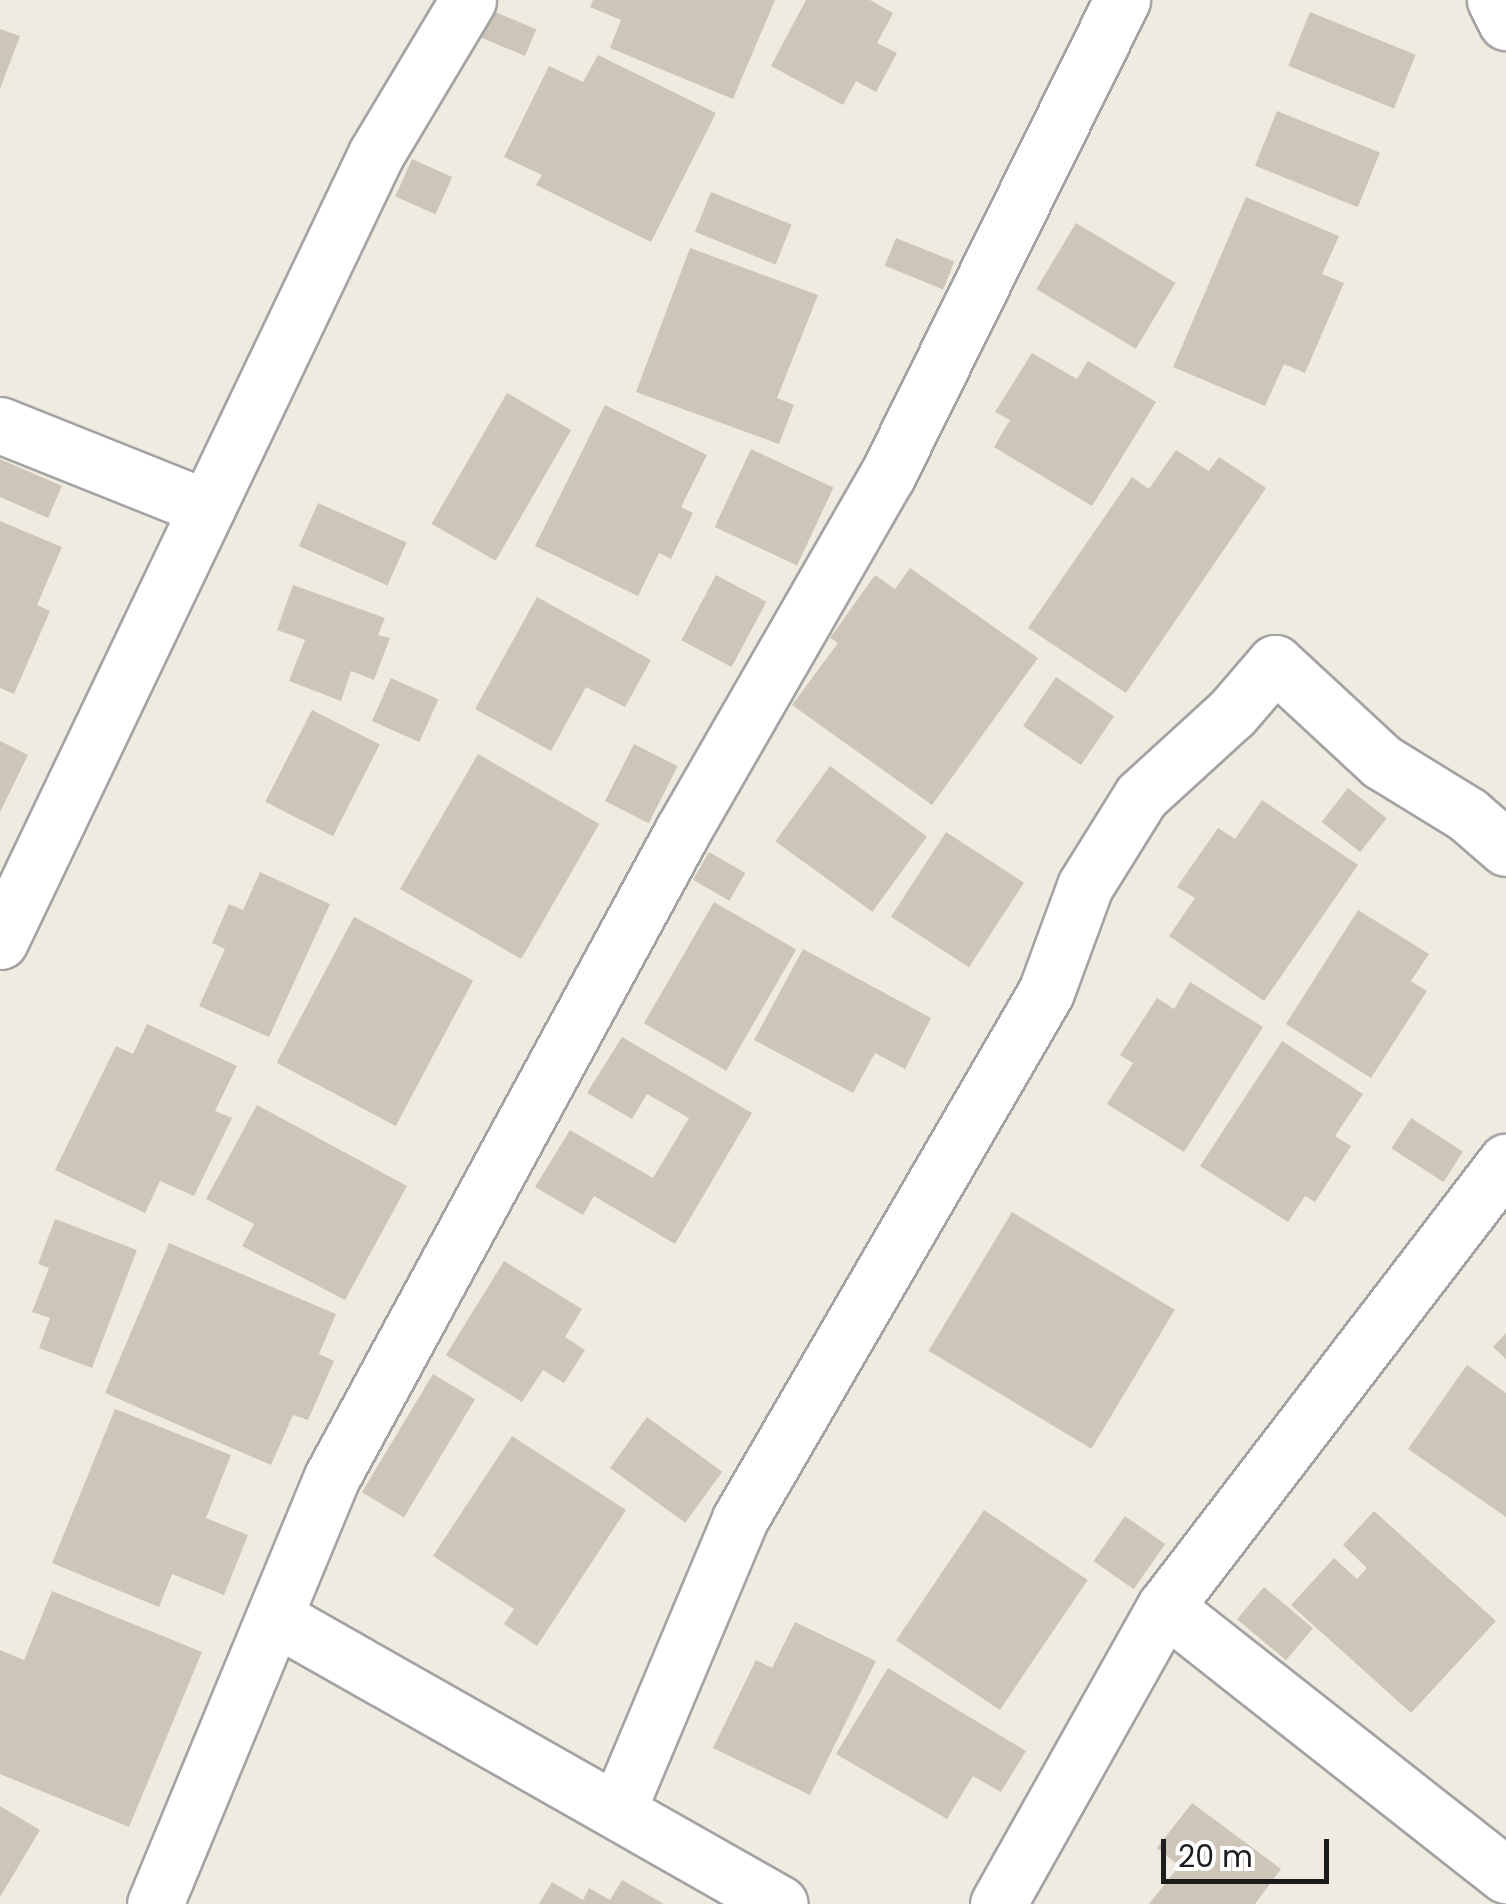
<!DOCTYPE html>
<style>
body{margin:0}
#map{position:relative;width:1506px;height:1904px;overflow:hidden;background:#efebe0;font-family:Poppins,sans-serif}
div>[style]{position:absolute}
.building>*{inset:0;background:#cec5b9;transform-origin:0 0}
.roads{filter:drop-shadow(2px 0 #a3a3a3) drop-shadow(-2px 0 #a3a3a3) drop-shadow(0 2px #a3a3a3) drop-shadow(0 -2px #a3a3a3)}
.minor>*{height:55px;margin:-27.5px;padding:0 27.5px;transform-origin:27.5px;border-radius:27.5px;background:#fff}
span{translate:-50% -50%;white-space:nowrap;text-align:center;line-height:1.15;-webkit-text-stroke:10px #fff;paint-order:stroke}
.scale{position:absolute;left:1161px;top:1839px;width:168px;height:45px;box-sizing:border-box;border:5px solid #1c1c1c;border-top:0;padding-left:12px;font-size:30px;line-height:35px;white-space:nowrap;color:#1c1c1c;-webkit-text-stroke:8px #fff;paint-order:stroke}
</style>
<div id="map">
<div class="building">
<i style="clip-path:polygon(593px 0,775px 0,733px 99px,610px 48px,621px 20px,590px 7px)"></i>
<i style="clip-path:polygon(806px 0,870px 0,893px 13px,877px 43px,897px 53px,876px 92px,856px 81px,843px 105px,771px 66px)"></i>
<i style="left:493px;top:11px;width:47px;height:29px;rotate:23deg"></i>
<i style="left:1310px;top:12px;width:114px;height:58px;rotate:22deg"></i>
<i style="clip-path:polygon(0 29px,20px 36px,0 89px)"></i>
<i style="clip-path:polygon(598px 55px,716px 113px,651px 242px,536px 185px,542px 175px,504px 157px,549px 66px,583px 82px)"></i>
<i style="left:1277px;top:111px;width:111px;height:59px;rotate:22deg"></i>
<i style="left:412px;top:159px;width:44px;height:41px;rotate:24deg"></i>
<i style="left:711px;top:192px;width:87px;height:43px;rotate:22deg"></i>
<i style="clip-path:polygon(1246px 197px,1339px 236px,1322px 274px,1344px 283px,1305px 373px,1284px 364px,1265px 406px,1173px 367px)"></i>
<i style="left:1076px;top:223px;width:116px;height:77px;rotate:31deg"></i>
<i style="left:896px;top:238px;width:63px;height:30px;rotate:22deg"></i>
<i style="clip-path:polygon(690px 248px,818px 295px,777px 398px,794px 405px,779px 444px,636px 392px)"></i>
<i style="clip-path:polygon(1032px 353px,1077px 379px,1088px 361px,1156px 402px,1092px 506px,994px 447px,1010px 420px,995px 412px)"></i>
<i style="left:507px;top:393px;width:74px;height:151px;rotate:30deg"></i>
<i style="clip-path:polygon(605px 405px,707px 455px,681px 507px,693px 513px,671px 559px,659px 553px,638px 596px,535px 546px)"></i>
<i style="left:751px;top:449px;width:91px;height:86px;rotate:25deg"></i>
<i style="clip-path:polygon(1176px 450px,1209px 471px,1219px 457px,1266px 488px,1126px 693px,1028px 628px,1132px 477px,1149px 489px)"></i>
<i style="clip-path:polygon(0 459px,62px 486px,48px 518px,0 497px)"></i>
<i style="left:318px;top:503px;width:97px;height:47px;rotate:24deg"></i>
<i style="clip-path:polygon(0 521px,62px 547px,37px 605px,50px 611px,14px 694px,0 688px)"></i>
<i style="clip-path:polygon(910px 568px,1038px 658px,932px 805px,792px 705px,838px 643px,830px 638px,875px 575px,895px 589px)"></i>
<i style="left:716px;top:575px;width:57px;height:74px;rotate:28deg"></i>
<i style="clip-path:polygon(293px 585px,385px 618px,378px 635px,390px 638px,374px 680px,351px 671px,341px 701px,289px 681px,305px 640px,277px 630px)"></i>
<i style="clip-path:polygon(537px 597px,651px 660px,625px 707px,586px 687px,551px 751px,475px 709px)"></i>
<i style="left:1056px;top:677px;width:70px;height:59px;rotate:34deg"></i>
<i style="left:391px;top:678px;width:52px;height:47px;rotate:24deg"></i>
<i style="left:312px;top:710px;width:76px;height:103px;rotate:27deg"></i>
<i style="clip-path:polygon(0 741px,28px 755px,0 812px)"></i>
<i style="left:634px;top:744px;width:49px;height:64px;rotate:27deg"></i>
<i style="left:478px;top:754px;width:140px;height:156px;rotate:30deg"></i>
<i style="left:830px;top:766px;width:120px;height:93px;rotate:36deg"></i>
<i style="left:1348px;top:788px;width:49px;height:43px;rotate:38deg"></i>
<i style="clip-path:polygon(1262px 800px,1358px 865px,1264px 1001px,1169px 936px,1195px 898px,1177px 887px,1218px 828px,1235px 839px)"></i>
<i style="left:946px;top:832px;width:93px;height:101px;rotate:33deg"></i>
<i style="left:709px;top:852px;width:42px;height:32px;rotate:30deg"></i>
<i style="clip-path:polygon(260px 872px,330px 904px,269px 1037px,199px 1006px,225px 949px,212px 943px,229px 904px,243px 910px)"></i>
<i style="left:714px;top:902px;width:95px;height:140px;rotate:30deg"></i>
<i style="clip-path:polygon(1358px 910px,1429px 954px,1411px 981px,1427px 991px,1371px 1078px,1286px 1024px)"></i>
<i style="left:354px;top:917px;width:135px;height:165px;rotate:28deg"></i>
<i style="clip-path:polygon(803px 949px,931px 1018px,905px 1069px,875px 1053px,853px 1093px,754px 1040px)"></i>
<i style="clip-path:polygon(1190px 982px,1263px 1027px,1184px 1152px,1107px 1104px,1133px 1063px,1120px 1055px,1157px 998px,1174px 1009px)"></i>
<i style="clip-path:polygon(147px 1024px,237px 1066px,215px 1111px,232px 1118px,194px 1196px,160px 1181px,145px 1213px,55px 1170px,116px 1046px,133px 1054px)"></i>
<i style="clip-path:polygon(622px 1037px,752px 1113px,675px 1244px,594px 1196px,583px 1215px,535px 1187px,570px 1130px,653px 1178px,689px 1118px,647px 1094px,632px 1119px,587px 1093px)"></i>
<i style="clip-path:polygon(1282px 1041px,1363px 1094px,1335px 1136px,1351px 1146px,1315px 1202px,1305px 1196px,1288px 1222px,1200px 1166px)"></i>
<i style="clip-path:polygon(257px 1105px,407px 1186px,345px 1300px,242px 1246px,254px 1224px,206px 1199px)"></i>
<i style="left:1411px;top:1118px;width:62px;height:36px;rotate:33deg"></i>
<i style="left:1012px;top:1212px;width:190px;height:162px;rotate:31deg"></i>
<i style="clip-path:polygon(55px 1219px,137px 1250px,92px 1368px,39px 1348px,50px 1318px,32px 1312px,49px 1268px,38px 1264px)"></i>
<i style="clip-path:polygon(169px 1243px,336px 1314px,319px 1354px,334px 1361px,308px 1420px,293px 1415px,271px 1465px,105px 1393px)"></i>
<i style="clip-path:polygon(504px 1261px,582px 1309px,565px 1337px,585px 1350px,564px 1383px,543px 1370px,522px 1402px,446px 1355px)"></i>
<i style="clip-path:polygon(1506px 1333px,1506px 1359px,1493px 1347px)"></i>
<i style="clip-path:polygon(1467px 1365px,1506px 1393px,1506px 1517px,1408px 1449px)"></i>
<i style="left:433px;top:1374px;width:49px;height:138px;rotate:31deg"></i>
<i style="clip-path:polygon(115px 1409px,231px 1455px,206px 1518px,248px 1535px,224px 1595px,172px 1574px,159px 1607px,52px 1563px)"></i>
<i style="left:647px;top:1417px;width:93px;height:63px;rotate:36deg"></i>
<i style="clip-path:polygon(512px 1436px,626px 1510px,537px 1646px,504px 1624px,514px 1609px,433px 1556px)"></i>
<i style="left:984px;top:1510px;width:125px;height:157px;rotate:34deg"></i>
<i style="clip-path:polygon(1374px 1511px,1496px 1621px,1411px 1713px,1291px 1605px,1334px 1558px,1357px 1579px,1367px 1568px,1343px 1545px)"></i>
<i style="left:1125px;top:1516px;width:49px;height:55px;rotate:35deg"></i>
<i style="left:1264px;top:1587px;width:64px;height:42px;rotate:40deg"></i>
<i style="clip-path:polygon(52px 1591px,202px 1652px,129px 1827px,0 1774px,0 1650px,24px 1660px)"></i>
<i style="clip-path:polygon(795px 1622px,876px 1661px,810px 1795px,713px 1748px,756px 1660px,772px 1668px)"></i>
<i style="clip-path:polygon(888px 1668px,1026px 1751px,1001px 1792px,973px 1776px,947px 1819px,836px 1754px)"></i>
<i style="clip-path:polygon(1192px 1803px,1281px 1869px,1255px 1904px,1149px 1904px,1179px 1866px,1157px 1848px)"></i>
<i style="clip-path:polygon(0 1806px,40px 1830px,0 1897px)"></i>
<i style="clip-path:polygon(622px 1880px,664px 1904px,539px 1904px,552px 1882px,583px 1900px,589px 1888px,610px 1900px)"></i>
</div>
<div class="roads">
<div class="minor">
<i style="left:1495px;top:0;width:25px;rotate:63deg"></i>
<i style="left:0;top:425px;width:223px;rotate:21.8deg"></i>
<i style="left:0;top:941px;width:872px;rotate:-64.46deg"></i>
<i style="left:376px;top:154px;width:179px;rotate:-59.1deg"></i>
<i style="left:1165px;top:1607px;width:434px;rotate:38.2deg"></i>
<i style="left:276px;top:1618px;width:579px;rotate:29.57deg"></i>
<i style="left:619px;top:1807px;width:312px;rotate:-67.2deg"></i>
<i style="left:740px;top:1519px;width:609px;rotate:-59.86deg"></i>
<i style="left:1046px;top:992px;width:113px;rotate:-69.8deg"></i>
<i style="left:1085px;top:886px;width:106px;rotate:-58.1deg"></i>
<i style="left:1141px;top:796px;width:123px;rotate:-42.4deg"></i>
<i style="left:1232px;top:713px;width:66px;rotate:-49.3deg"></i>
<i style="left:1275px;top:663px;width:146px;rotate:42.8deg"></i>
<i style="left:1382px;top:762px;width:101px;rotate:31.6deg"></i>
<i style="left:1468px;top:815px;width:50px;rotate:41deg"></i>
<i style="left:155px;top:1904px;width:462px;rotate:-67.5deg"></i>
<i style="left:332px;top:1477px;width:734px;rotate:-61.51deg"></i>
<i style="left:682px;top:832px;width:411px;rotate:-60.1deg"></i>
<i style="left:887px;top:476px;width:531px;rotate:-63.72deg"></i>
<i style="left:998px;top:1904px;width:341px;rotate:-60.7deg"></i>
<i style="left:1165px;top:1607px;width:561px;rotate:-52.54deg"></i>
</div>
</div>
<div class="scale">20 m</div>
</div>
